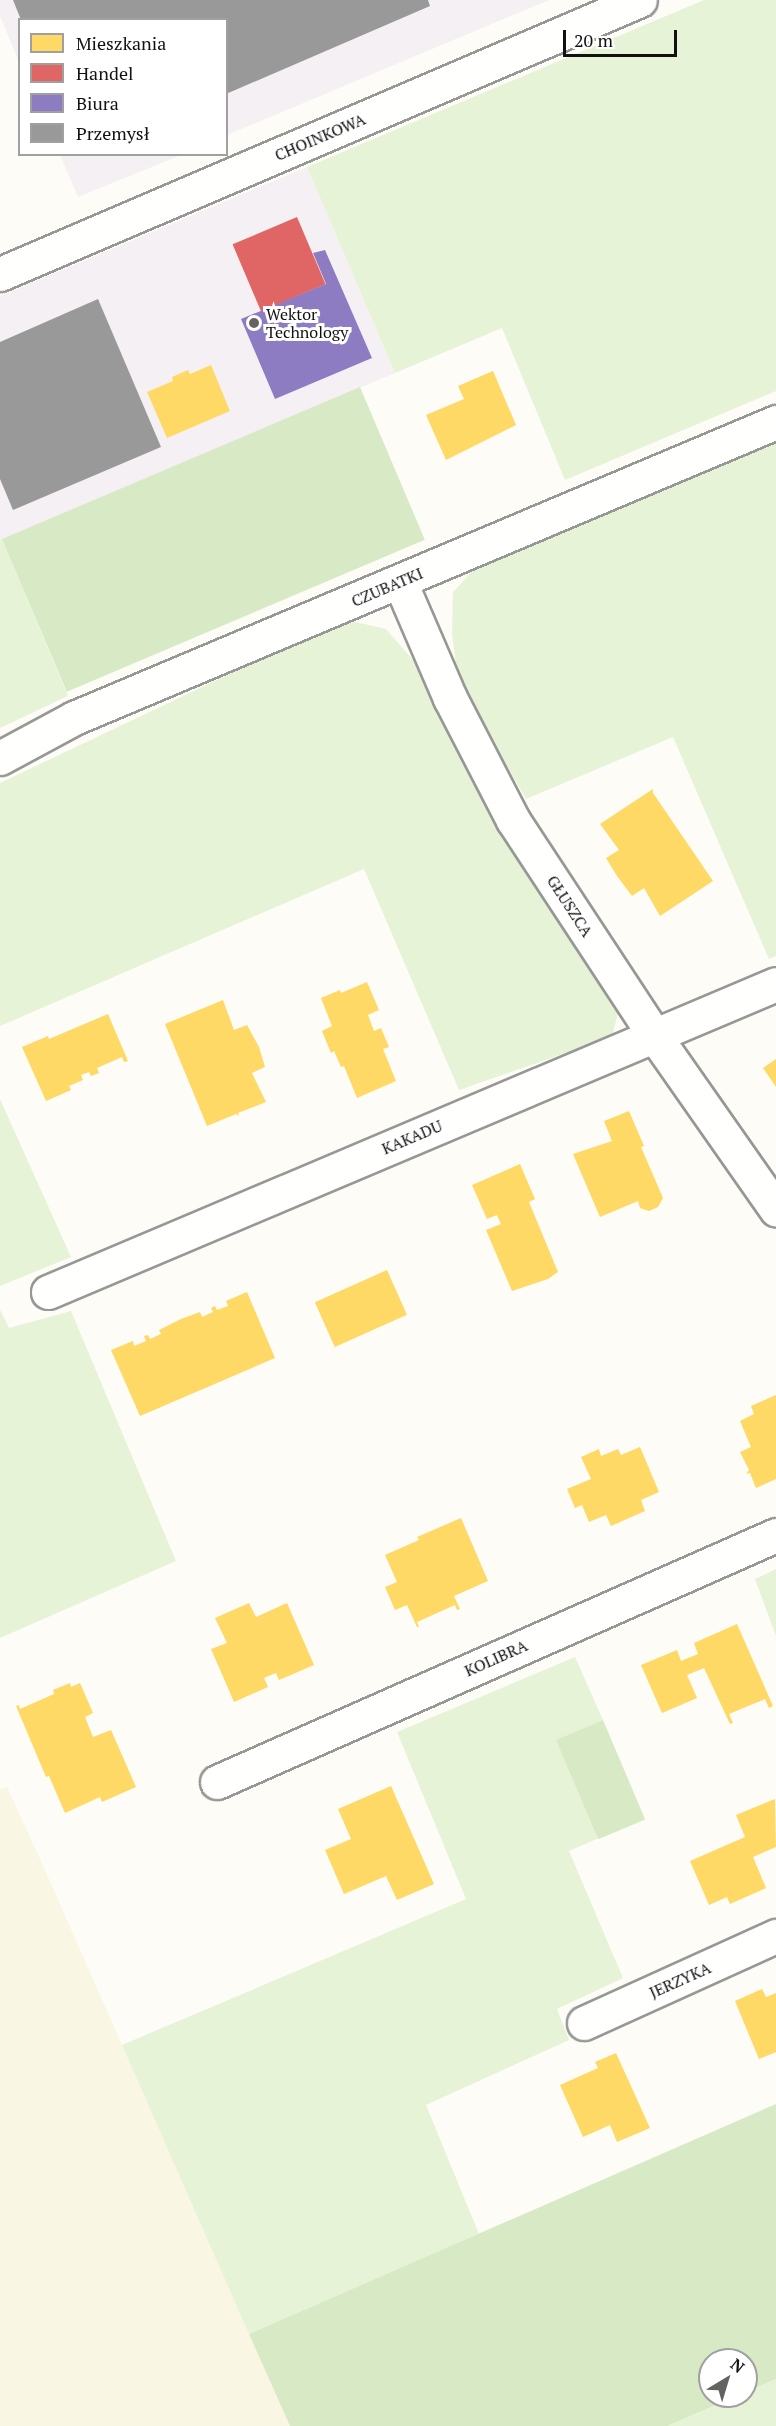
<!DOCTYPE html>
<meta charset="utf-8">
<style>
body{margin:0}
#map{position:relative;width:776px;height:2426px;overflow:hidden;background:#fdfcf7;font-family:"PT Serif",serif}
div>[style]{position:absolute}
.industrial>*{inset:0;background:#f5f0f3}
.farmland>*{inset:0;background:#f9f7e4}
.green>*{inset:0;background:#e7f3d7}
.forest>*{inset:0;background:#d8eac5;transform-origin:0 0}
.homes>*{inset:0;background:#ffd966;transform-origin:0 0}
.shops>*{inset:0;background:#e06666;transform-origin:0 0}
.offices>*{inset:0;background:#8e7cc3}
.industry>*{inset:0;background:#999}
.roads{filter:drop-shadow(2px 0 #979795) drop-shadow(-2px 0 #979795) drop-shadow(0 2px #979795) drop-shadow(0 -2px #979795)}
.street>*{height:33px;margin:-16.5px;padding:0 16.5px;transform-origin:16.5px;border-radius:16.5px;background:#fffffe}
.dots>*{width:16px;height:16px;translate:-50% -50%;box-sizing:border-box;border:3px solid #fff;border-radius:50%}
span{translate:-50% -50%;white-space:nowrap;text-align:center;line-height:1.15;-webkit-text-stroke:6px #fff;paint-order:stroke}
.street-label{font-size:16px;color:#111}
.poi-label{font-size:16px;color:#111}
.left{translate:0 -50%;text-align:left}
.legend{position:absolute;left:18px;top:18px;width:210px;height:138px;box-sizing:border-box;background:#fff;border:2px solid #a0a0a0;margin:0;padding:8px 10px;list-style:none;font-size:18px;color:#111}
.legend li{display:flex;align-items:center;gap:12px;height:30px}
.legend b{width:30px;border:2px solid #a0a0a0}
.north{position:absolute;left:698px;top:2348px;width:60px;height:60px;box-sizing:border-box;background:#fff;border:2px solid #a0a0a0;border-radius:50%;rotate:38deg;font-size:16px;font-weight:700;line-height:24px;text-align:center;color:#111}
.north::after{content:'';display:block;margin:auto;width:21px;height:27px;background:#646362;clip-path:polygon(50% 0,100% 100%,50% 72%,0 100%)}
.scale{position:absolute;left:563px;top:30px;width:114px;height:27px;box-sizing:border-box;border:3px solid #111;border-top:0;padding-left:8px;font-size:18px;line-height:21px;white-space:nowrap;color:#111;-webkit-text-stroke:4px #fff;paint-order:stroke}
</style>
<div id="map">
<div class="industrial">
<i style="clip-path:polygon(0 0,549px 0,227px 135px,226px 20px,20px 20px,19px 62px,0 16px)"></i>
<i style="clip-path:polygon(60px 155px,181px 155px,78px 197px)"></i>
<i style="clip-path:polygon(307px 167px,395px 373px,0 540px,0 296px)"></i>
</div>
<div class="farmland">
<i style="clip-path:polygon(7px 1787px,41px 1861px,290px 2426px,0 2426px,0 1790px)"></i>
</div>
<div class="green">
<i style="clip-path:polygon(704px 0,776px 0,776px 391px,565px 480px,502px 328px,395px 373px,307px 167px)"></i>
<i style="clip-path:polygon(776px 439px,776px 956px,769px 959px,673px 737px,526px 799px,458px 680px,452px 634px,453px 592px,479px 564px)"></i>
<i style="clip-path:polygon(2px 539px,68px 696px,0 728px,0 540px)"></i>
<i style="clip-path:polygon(356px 622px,386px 629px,413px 660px,495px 824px,620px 1005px,612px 1037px,459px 1090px,364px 869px,0 1026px,0 783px,329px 627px)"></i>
<i style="clip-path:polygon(0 1099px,71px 1257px,0 1286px)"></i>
<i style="clip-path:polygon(0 1310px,9px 1328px,71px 1311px,176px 1561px,0 1638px)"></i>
<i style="clip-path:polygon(776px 1569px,776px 1636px,755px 1579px)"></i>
<i style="clip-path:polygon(575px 1657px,603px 1720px,557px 1741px,599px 1838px,569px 1851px,623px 1978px,557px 2009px,569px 2040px,426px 2105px,479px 2234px,249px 2334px,122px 2045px,466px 1899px,397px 1732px)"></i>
<i style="clip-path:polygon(776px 2379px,776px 2426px,667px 2426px,737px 2396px,746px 2396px,746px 2392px)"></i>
</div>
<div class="forest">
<i style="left:360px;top:387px;width:166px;height:389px;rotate:67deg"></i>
<i style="left:603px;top:1720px;width:108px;height:51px;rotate:67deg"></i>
<i style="clip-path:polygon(776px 2104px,776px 2379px,746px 2392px,746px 2360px,710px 2360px,710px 2396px,737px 2396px,667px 2426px,290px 2426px,249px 2334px)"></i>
</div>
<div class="homes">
<i style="clip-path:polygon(211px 365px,230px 411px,167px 438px,147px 392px,173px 381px,172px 377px,188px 370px,190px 374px)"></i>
<i style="clip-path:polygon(493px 371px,516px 425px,446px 460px,426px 415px,464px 399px,458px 386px)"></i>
<i style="clip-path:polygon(653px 789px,653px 793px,713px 881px,660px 916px,644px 888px,632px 896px,617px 876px,606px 858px,619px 850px,600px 824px)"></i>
<i style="clip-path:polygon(367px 982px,379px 1010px,368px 1015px,374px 1031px,381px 1028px,389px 1047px,383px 1049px,396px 1081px,357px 1098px,344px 1066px,341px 1067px,334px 1051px,331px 1053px,322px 1031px,332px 1026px,321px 998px,340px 990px,341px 993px)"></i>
<i style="clip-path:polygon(223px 1000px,234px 1030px,247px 1025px,259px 1047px,265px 1067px,252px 1073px,266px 1102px,238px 1113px,239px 1116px,236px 1114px,207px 1126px,165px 1024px)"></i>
<i style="clip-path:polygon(108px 1014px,128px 1061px,124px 1062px,122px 1057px,97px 1068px,99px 1073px,91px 1076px,89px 1072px,81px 1075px,83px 1080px,69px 1086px,71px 1090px,46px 1101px,22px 1047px,48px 1036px,49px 1039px)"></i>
<i style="clip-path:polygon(776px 1059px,776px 1087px,763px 1068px)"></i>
<i style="clip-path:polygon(629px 1111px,644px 1146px,641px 1147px,663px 1198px,658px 1207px,649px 1211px,640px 1208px,638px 1201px,600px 1217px,573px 1154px,612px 1141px,604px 1121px)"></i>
<i style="clip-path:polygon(520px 1164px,535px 1199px,529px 1202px,558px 1272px,548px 1279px,512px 1291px,486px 1230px,501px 1224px,497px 1215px,487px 1219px,472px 1185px)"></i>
<i style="left:387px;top:1270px;width:49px;height:79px;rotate:66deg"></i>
<i style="clip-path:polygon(247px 1292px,275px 1358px,140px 1416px,111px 1350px,133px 1341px,134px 1346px,146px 1341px,144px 1336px,148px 1335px,150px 1339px,161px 1334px,159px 1330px,181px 1319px,200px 1312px,202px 1317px,213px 1312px,211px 1308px,215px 1306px,217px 1310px,228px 1306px,226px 1301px)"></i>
<i style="clip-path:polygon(776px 1395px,776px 1479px,756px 1488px,750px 1473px,746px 1474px,749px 1470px,740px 1452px,751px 1447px,740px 1421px,754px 1414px,751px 1406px)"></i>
<i style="clip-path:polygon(640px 1447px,659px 1492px,641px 1500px,645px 1511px,611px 1526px,606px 1515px,589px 1522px,582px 1505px,575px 1508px,567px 1489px,591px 1479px,581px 1457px,599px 1449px,601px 1456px,618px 1449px,621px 1455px)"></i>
<i style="clip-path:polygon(461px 1518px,488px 1581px,454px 1596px,460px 1609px,457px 1610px,455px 1605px,417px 1622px,419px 1627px,417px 1627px,407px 1605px,395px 1610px,385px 1587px,397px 1582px,385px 1555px,419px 1540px,417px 1537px)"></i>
<i style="clip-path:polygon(249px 1603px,256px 1617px,287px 1603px,314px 1665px,279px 1680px,276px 1673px,271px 1675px,264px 1678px,268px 1687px,234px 1702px,211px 1649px,227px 1643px,215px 1618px)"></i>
<i style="clip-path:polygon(737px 1624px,773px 1706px,769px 1708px,765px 1699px,729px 1714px,733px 1723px,730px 1724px,704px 1668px,687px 1675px,697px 1698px,662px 1713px,641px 1665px,677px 1650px,681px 1661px,698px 1654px,694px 1643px)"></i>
<i style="clip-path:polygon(70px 1683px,71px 1687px,80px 1683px,93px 1713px,85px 1717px,93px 1737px,111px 1730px,136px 1787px,102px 1802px,100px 1797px,65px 1813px,49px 1776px,46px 1777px,16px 1706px,19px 1705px,20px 1709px,54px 1694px,53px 1690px)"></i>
<i style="clip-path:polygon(391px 1786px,434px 1884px,397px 1900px,386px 1876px,344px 1894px,325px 1850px,351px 1839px,338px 1809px)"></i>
<i style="clip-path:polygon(775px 1799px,776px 1847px,753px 1857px,766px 1888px,730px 1904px,727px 1897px,709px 1905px,690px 1861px,745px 1837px,736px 1815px)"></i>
<i style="clip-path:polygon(762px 1989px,766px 1997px,776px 1993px,776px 2052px,759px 2059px,735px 2001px)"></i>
<i style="clip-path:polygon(616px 2053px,650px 2128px,617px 2142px,610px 2125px,583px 2137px,560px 2085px,598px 2068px,595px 2062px)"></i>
</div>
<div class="shops">
<i style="left:297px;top:217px;width:73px;height:70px;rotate:67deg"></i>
</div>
<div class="offices">
<i style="clip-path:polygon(325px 250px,372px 358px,275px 399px,241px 319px,326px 284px,313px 253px)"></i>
</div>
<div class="industry">
<i style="clip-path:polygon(13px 0,428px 0,430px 6px,226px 94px,226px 20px,21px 20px)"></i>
<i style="clip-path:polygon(98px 299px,161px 447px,13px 510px,0 479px,0 342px)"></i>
</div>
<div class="roads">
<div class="street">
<i style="left:0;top:274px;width:696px;rotate:-23.18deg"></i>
<i style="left:400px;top:582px;width:126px;rotate:66.7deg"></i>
<i style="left:450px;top:698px;width:137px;rotate:62.7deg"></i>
<i style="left:513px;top:820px;width:257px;rotate:56.7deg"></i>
<i style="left:654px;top:1035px;width:213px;rotate:55deg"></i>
<i style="left:0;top:758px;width:84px;rotate:-28.4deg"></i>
<i style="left:74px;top:718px;width:762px;rotate:-22.86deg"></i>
<i style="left:48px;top:1292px;width:790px;rotate:-22.93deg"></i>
<i style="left:217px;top:1782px;width:611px;rotate:-23.84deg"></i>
<i style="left:584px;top:2023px;width:211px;rotate:-24.4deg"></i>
</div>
</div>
<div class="dots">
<i style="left:254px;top:323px;background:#646362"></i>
</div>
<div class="street-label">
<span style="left:320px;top:137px;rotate:-23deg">CHOINKOWA</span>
<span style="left:387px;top:587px;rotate:-23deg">CZUBATKI</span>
<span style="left:570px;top:906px;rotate:57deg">GŁUSZCA</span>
<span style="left:412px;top:1137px;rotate:-23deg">KAKADU</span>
<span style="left:496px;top:1658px;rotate:-24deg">KOLIBRA</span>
<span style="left:680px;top:1980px;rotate:-24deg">JERZYKA</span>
</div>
<div class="poi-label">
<span class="left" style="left:266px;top:323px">Wektor<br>Technology</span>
</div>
<ul class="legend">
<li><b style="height:16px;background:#ffd966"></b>Mieszkania</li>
<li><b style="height:16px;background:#e06666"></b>Handel</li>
<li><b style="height:16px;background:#8e7cc3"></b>Biura</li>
<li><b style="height:16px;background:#999"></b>Przemysł</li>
</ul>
<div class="north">N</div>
<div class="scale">20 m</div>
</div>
